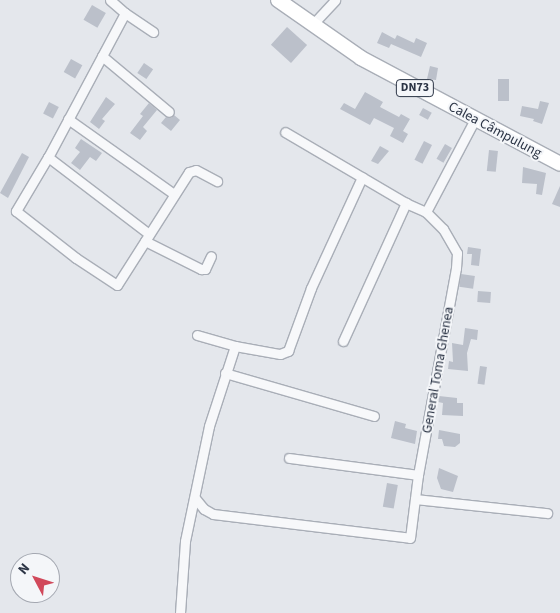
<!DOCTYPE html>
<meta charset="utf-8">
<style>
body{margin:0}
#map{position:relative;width:560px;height:613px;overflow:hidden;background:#e4e7ec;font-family:"Source Sans 3",sans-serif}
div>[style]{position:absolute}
.building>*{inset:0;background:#bbc0ca;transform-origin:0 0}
.roads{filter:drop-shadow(1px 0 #a9aeb7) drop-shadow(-1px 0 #a9aeb7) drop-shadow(0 1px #a9aeb7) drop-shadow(0 -1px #a9aeb7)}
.minor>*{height:9px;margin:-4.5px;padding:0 4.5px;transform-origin:4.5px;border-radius:4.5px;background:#f7f8fa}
.highway>*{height:14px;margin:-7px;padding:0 7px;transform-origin:7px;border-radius:7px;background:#fff}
span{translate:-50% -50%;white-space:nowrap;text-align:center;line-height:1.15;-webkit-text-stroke:4px #f4f6f9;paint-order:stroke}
.shield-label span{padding:1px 4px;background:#f4f6f9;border:1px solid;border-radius:4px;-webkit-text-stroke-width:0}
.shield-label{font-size:12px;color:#2b3445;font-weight:700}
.street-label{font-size:14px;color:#2b3445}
.north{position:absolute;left:10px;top:553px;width:50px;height:50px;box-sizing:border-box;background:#f4f6f9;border:1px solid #a4a8b1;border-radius:50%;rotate:310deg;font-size:14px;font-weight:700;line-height:20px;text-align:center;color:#2b3445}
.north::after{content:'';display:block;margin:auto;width:18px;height:22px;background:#d1495b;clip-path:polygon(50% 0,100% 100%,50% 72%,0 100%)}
</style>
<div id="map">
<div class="building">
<i style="left:92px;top:5px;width:16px;height:17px;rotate:30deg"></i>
<i style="left:287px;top:27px;width:27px;height:24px;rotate:42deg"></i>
<i style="clip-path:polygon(382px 32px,395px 39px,397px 35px,414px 43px,416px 38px,427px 43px,421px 57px,391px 44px,389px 48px,377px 43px)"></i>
<i style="left:71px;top:59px;width:13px;height:15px;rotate:29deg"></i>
<i style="left:144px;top:63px;width:11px;height:12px;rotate:34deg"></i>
<i style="clip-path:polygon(430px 66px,438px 68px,436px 80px,427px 79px)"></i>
<i style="left:498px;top:79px;width:11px;height:22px"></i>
<i style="clip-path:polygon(365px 92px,383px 102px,380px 107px,399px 117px,401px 114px,410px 119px,403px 131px,408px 134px,403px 143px,390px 136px,394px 128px,374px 118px,370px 125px,340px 109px,344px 103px,355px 109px)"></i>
<i style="clip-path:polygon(106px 97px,115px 104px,102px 119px,105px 121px,99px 129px,90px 122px)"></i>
<i style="clip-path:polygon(540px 101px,549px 103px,542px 124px,533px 121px,534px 119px,520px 116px,522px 106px,538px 109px)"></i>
<i style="left:49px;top:102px;width:11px;height:13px;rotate:27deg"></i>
<i style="clip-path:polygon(149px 103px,157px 110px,143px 127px,147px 131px,140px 140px,130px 133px,143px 116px,140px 114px)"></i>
<i style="left:423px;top:108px;width:10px;height:8px;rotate:29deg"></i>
<i style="clip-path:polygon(174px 115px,180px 120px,171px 131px,161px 123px,166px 117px,171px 118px)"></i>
<i style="clip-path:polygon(81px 139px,102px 153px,96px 161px,90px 157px,80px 170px,71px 163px,80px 152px,75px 148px)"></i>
<i style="left:424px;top:141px;width:9px;height:21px;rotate:27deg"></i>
<i style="left:445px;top:144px;width:8px;height:17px;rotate:30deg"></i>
<i style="clip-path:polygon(380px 146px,389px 151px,378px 164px,371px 161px)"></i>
<i style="left:489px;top:150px;width:9px;height:21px;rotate:6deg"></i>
<i style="clip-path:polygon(22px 153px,29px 157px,8px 198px,0 193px)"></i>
<i style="clip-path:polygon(523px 167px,546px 173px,542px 195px,536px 194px,537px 184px,522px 183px)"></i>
<i style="clip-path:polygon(560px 186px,560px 207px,552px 204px)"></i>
<i style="clip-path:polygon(468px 247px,481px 249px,479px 266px,471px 265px,472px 254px,467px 254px)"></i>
<i style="left:461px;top:274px;width:14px;height:13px;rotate:8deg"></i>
<i style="left:478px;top:291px;width:13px;height:11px;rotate:4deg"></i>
<i style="clip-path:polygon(465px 328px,478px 330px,477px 340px,471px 339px,467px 353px,468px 371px,448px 369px,449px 361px,453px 362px,452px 343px,463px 345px)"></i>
<i style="left:480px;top:366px;width:7px;height:18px;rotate:8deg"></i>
<i style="clip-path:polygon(439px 396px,457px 398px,457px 403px,463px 403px,463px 416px,442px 415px,443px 403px,438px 402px)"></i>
<i style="clip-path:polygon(395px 421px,406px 424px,405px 428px,417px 431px,415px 444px,391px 438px)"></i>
<i style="clip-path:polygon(439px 430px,460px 434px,460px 443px,455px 447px,444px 446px,442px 439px,438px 439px)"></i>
<i style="clip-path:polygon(439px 468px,458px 476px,453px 492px,441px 489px,437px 478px)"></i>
<i style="left:387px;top:483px;width:11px;height:24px;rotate:10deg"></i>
</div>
<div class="roads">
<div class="minor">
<i style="left:110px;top:0;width:20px;rotate:41deg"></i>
<i style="left:125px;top:13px;width:163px;rotate:118.1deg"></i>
<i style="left:48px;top:157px;width:63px;rotate:120.7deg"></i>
<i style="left:16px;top:211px;width:76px;rotate:38.1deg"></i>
<i style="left:76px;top:258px;width:49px;rotate:33.4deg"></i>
<i style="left:117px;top:285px;width:134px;rotate:-57.5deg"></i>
<i style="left:189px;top:172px;width:7px;rotate:-16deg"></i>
<i style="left:196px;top:170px;width:24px;rotate:28deg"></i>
<i style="left:125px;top:13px;width:34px;rotate:34deg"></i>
<i style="left:312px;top:25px;width:34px;rotate:-47deg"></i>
<i style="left:102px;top:56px;width:87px;rotate:39.9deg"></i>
<i style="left:68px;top:119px;width:130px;rotate:35.3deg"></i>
<i style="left:48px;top:157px;width:127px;rotate:37.3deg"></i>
<i style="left:426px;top:212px;width:105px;rotate:-62.2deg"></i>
<i style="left:145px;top:241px;width:63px;rotate:26.6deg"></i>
<i style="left:201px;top:269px;width:4px"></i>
<i style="left:205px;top:269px;width:14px;rotate:-65deg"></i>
<i style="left:197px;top:335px;width:40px;rotate:16deg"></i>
<i style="left:343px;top:341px;width:152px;rotate:-65.5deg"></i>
<i style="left:225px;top:373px;width:155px;rotate:16.1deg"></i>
<i style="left:289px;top:458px;width:130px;rotate:7.5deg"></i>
<i style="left:195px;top:498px;width:14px;rotate:51deg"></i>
<i style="left:204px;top:509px;width:10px;rotate:29deg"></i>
<i style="left:213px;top:514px;width:198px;rotate:6.9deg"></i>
<i style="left:410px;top:538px;width:64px;rotate:-82.8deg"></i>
<i style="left:418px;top:475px;width:210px;rotate:-79.6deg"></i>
<i style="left:456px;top:268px;width:15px;rotate:-86deg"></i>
<i style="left:457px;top:253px;width:28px;rotate:-120deg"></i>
<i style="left:443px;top:229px;width:24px;rotate:-135deg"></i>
<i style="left:426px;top:212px;width:22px;rotate:-156deg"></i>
<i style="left:406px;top:203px;width:140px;rotate:-149.6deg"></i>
<i style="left:415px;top:499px;width:133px;rotate:6.1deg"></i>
<i style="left:180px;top:613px;width:72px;rotate:-86deg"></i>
<i style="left:185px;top:541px;width:117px;rotate:-78.2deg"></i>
<i style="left:209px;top:426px;width:84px;rotate:-72deg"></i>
<i style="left:235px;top:346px;width:46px;rotate:10.1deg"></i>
<i style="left:280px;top:354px;width:9px;rotate:-21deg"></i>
<i style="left:288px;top:351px;width:67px;rotate:-69.9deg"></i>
<i style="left:311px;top:288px;width:122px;rotate:-65.3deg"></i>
</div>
<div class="highway">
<i style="left:278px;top:0;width:101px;rotate:34.9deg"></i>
<i style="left:361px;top:58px;width:225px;rotate:28deg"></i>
</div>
</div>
<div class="shield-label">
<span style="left:415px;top:88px">DN73</span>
</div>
<div class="street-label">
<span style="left:495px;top:130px;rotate:28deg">Calea Câmpulung</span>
<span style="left:438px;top:370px;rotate:-80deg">General Toma Ghenea</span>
</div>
<div class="north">N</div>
</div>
